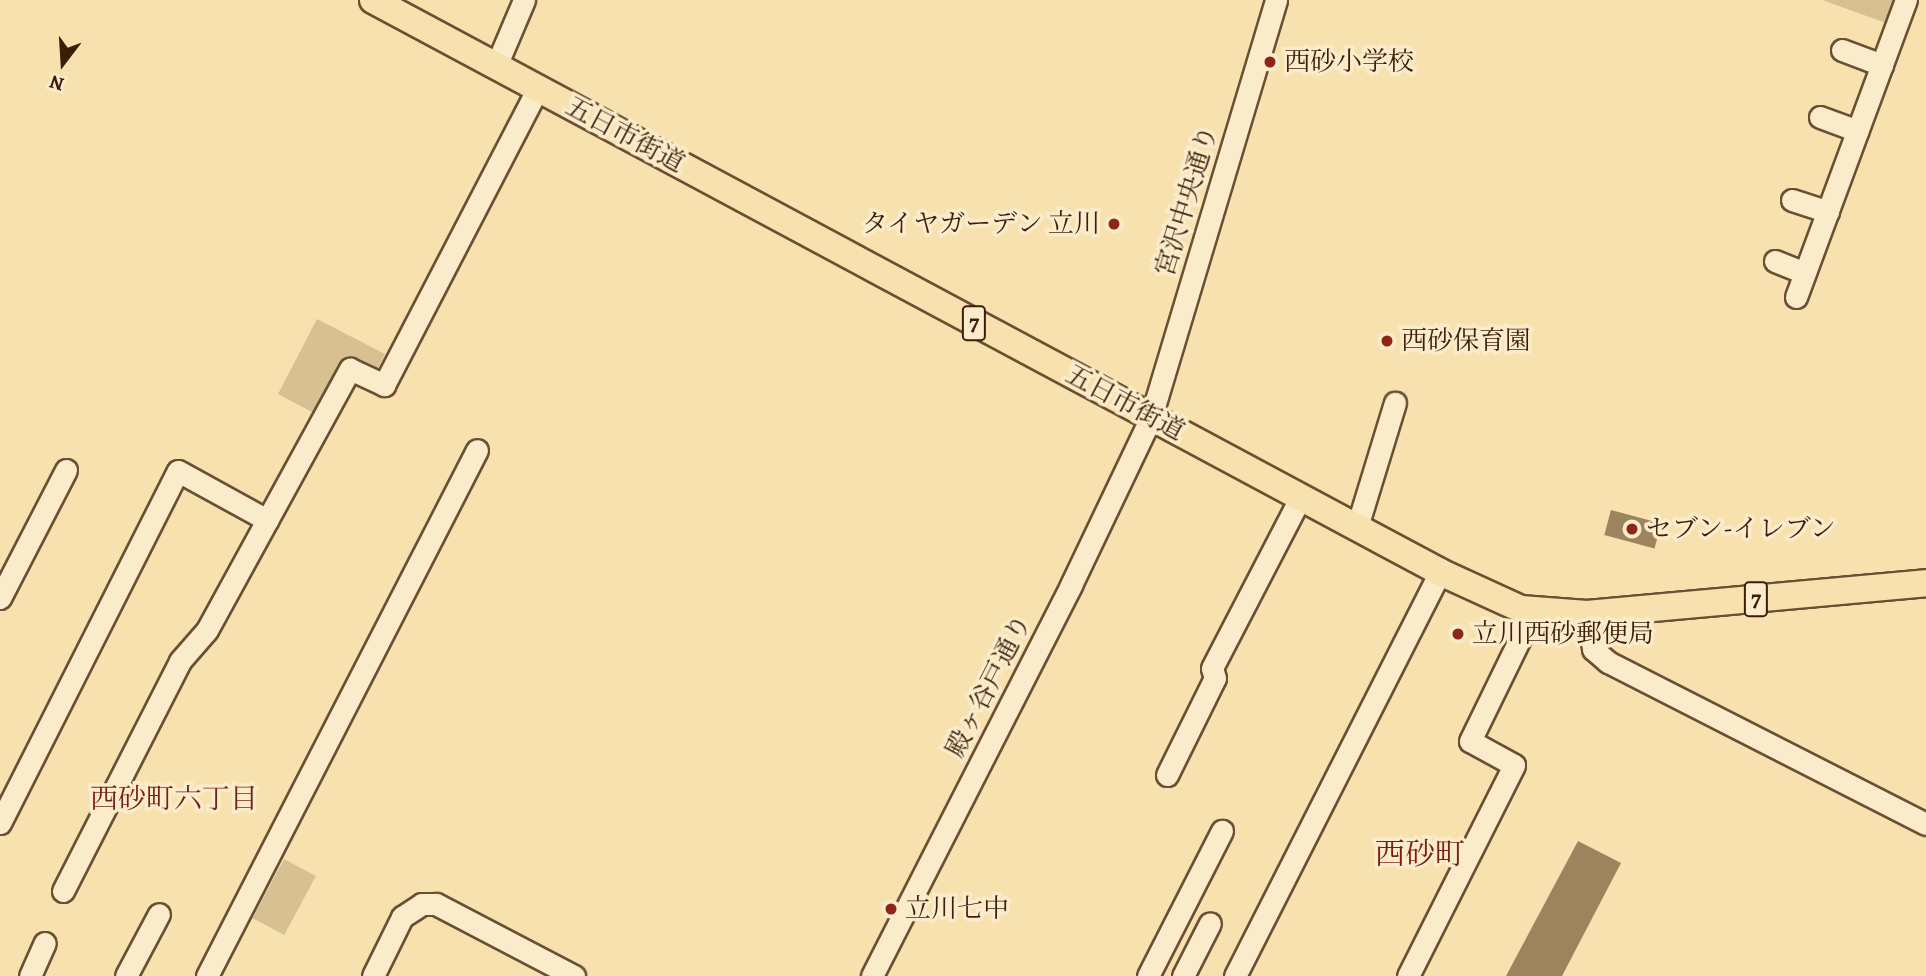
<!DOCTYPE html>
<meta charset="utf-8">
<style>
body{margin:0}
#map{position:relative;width:1926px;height:976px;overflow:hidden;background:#f7e1ae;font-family:Alegreya,"Noto Serif JP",serif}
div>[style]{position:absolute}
.green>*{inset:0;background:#d7c092;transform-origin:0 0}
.building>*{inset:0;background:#9e835f;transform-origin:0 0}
.roads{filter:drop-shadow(2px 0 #6c4e33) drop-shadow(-2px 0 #6c4e33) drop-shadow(0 2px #6c4e33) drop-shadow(0 -2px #6c4e33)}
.minor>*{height:21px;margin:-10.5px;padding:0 10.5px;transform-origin:10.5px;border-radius:10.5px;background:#faecca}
.major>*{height:26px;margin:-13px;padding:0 13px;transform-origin:13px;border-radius:13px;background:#f7e1ae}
.dots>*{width:19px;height:19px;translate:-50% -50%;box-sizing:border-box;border:4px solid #faecca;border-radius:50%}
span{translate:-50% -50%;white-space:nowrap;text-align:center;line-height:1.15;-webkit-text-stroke:7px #faecca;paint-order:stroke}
.shield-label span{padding:2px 5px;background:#faecca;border:2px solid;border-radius:5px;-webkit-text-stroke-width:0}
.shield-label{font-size:24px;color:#3d1d0a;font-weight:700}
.poi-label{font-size:26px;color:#3d1d0a}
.left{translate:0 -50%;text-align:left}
.right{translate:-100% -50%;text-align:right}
.street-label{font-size:26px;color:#3d1d0a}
.neighbourhood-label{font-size:28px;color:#7a1f14}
.quarter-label{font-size:30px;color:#7a1f14}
.north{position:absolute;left:28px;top:28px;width:70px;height:70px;-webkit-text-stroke:5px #faecca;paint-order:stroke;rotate:197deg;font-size:19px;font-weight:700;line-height:28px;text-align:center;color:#3d1d0a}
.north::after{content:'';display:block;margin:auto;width:24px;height:32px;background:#3d1d0a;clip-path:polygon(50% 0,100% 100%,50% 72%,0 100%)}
</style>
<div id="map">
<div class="green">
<i style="clip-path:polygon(1822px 0,1893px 0,1886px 23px)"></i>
<i style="clip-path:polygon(317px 319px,385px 354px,376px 372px,345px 357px,314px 413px,278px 394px)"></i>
<i style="left:284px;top:859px;width:36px;height:67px;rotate:28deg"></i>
</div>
<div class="building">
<i style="left:1611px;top:510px;width:52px;height:26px;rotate:15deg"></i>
<i style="clip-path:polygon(1578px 841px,1621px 863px,1562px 976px,1506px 976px)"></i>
</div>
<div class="roads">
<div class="minor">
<i style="left:1842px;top:50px;width:43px;rotate:20.6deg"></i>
<i style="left:496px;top:66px;width:72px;rotate:-67deg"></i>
<i style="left:1820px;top:117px;width:40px;rotate:20.2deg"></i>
<i style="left:1792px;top:200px;width:38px;rotate:18deg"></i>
<i style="left:1775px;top:261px;width:32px;rotate:22deg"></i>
<i style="left:1796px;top:297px;width:317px;rotate:-69.7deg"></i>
<i style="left:1357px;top:527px;width:130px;rotate:-73deg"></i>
<i style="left:0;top:598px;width:144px;rotate:-62.7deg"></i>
<i style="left:1587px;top:614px;width:36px;rotate:80deg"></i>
<i style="left:1593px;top:649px;width:20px;rotate:41deg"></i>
<i style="left:1608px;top:662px;width:357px;rotate:27deg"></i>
<i style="left:1167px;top:775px;width:108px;rotate:-63.7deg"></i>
<i style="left:1215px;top:678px;width:10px;rotate:-107deg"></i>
<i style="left:1212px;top:668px;width:194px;rotate:-62.6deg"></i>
<i style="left:0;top:823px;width:394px;rotate:-63.2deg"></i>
<i style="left:178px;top:471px;width:102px;rotate:28.8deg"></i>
<i style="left:63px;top:891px;width:258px;rotate:-63deg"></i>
<i style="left:180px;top:661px;width:41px;rotate:-48.9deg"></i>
<i style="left:207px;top:630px;width:298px;rotate:-61.3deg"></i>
<i style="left:350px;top:369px;width:38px;rotate:25deg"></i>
<i style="left:384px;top:385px;width:335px;rotate:-62.6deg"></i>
<i style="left:30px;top:976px;width:36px;rotate:-66deg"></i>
<i style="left:126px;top:976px;width:70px;rotate:-62deg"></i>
<i style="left:207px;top:976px;width:591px;rotate:-62.83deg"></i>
<i style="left:373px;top:976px;width:66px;rotate:-63.8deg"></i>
<i style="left:402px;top:917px;width:24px;rotate:-33deg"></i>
<i style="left:422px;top:904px;width:14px"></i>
<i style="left:436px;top:904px;width:156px;rotate:27.6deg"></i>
<i style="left:872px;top:976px;width:439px;rotate:-63deg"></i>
<i style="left:1071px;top:585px;width:186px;rotate:-64.5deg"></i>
<i style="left:1151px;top:417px;width:435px;rotate:-73.3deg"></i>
<i style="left:1148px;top:976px;width:163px;rotate:-63deg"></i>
<i style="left:1183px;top:976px;width:59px;rotate:-63deg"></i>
<i style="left:1235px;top:976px;width:453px;rotate:-63.1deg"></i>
<i style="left:1408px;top:976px;width:236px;rotate:-63.3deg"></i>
<i style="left:1514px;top:765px;width:50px;rotate:-151.4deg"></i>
<i style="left:1470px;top:741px;width:144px;rotate:-64deg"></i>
</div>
<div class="major">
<i style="left:373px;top:0;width:1211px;rotate:28.19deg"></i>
<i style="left:1440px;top:572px;width:89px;rotate:24.6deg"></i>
<i style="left:1521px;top:609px;width:66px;rotate:4.3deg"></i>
<i style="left:1587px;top:614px;width:340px;rotate:-5.2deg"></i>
</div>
</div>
<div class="dots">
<i style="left:1270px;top:62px;background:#8f2418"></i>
<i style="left:1114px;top:224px;background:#8f2418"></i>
<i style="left:1387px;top:341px;background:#8f2418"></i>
<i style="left:1632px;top:529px;background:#8f2418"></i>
<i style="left:1458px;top:634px;background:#8f2418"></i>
<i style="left:891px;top:909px;background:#8f2418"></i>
</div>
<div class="shield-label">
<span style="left:974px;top:323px">7</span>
<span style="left:1756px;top:599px">7</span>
</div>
<div class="poi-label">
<span class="left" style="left:1284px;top:62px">西砂小学校</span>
<span class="right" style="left:1100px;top:224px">タイヤガーデン 立川</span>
<span class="left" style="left:1401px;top:341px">西砂保育園</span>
<span class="left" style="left:1646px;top:529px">セブン-イレブン</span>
<span class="left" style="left:1472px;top:634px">立川西砂郵便局</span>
<span class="left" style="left:905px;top:909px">立川七中</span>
</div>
<div class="street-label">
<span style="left:625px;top:135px;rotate:28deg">五日市街道</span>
<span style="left:1187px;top:201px;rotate:-73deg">宮沢中央通り</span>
<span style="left:1125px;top:403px;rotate:28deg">五日市街道</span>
<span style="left:989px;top:686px;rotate:-63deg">殿ヶ谷戸通り</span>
</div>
<div class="neighbourhood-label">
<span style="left:174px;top:799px">西砂町六丁目</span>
</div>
<div class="quarter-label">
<span style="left:1420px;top:854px">西砂町</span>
</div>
<div class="north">N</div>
</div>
